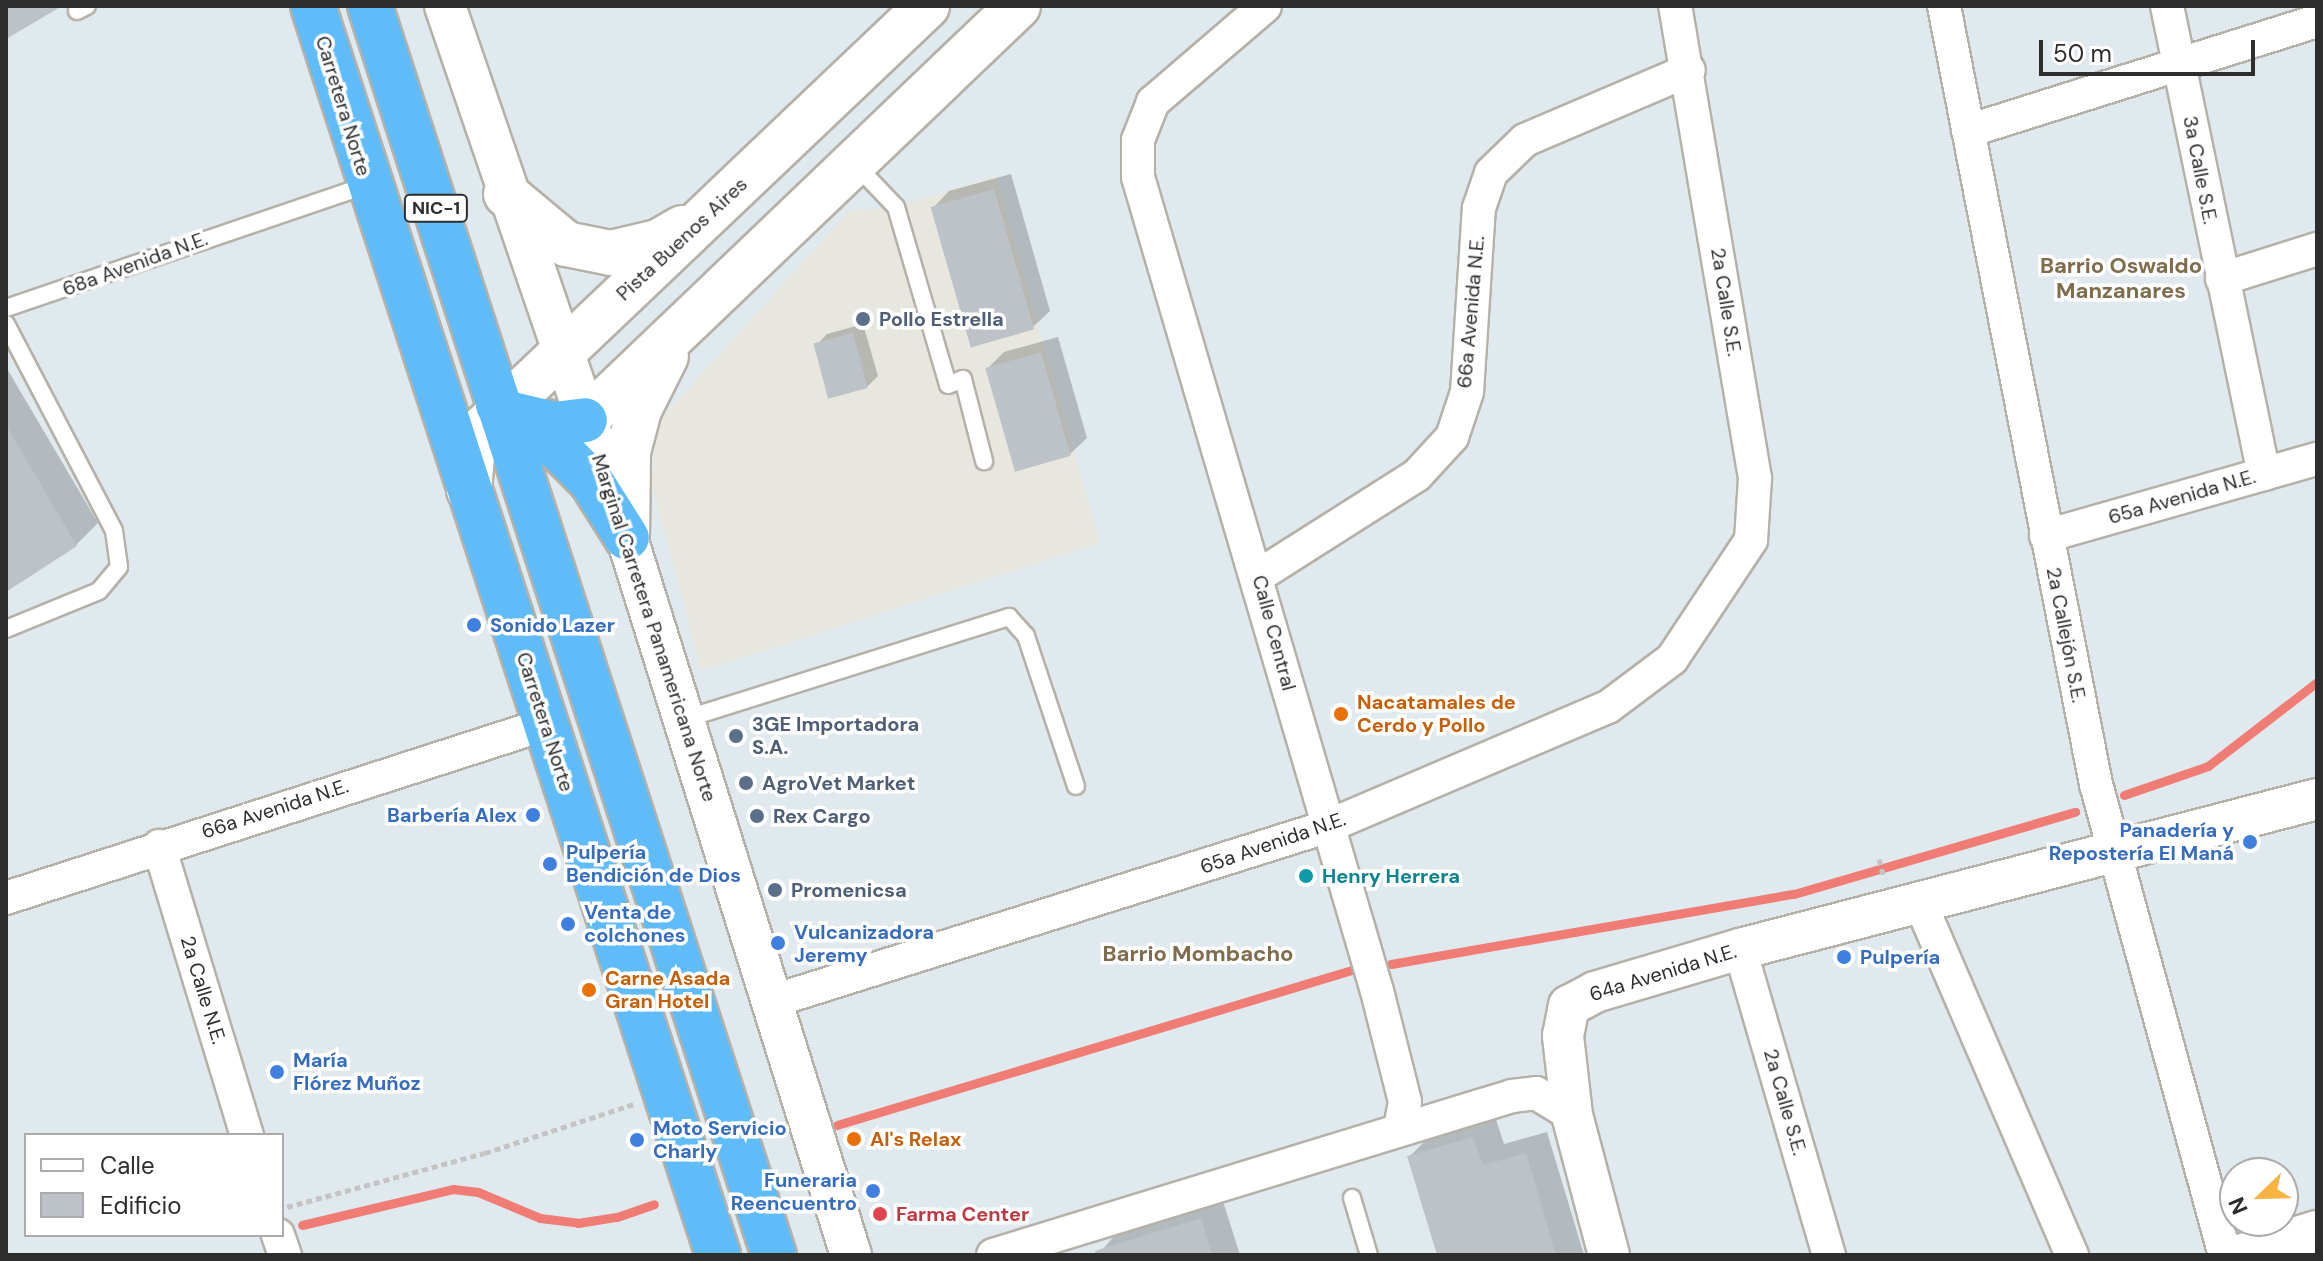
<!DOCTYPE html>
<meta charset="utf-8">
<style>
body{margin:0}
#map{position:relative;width:2323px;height:1261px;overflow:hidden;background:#e0e9ee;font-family:"DM Sans",sans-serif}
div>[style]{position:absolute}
.industrial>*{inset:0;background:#e7e7e0}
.shadow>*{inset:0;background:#0003}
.stream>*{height:9px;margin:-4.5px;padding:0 4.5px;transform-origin:4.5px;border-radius:4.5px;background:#ef7d75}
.building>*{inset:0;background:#bcc2c7;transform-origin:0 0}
.path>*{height:5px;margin-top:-2.5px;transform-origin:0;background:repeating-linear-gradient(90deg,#c4c4c4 0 6px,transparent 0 10px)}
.roads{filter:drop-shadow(2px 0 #b5b1a9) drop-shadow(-2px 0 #b5b1a9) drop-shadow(0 2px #b5b1a9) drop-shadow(0 -2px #b5b1a9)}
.service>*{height:16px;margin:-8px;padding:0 8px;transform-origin:8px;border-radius:8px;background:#fff}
.minor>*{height:32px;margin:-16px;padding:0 16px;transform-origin:16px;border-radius:16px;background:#fff}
.tertiary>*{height:40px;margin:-20px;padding:0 20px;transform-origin:20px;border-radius:20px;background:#fff}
.secondary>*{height:44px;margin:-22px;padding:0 22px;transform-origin:22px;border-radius:22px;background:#fff}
.trunk>*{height:44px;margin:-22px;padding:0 22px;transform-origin:22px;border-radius:22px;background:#60bcf8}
.dots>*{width:22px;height:22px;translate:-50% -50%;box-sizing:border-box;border:4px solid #fff;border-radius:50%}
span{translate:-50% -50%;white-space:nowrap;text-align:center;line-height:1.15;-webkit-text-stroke:7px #fff;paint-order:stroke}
.shield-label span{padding:2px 6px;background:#fff;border:2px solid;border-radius:6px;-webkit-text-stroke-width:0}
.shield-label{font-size:18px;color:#2d2d2d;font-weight:700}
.street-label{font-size:20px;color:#2d2d2d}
.service-label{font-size:20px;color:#4e5e75;font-weight:700}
.left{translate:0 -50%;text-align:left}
.shop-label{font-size:20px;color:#366cbe;font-weight:700}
.right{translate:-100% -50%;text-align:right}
.food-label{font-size:20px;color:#c56008;font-weight:700}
.culture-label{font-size:20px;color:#0d838f;font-weight:700}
.health-label{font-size:20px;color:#be3a42;font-weight:700}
.neighbourhood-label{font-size:22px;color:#7f6c4d;font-weight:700}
.frame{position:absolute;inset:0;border:8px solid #2d2d2d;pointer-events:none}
.legend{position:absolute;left:24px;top:1133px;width:260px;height:104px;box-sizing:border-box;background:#fff;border:2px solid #ababab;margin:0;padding:10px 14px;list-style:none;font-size:24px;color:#2d2d2d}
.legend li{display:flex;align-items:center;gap:16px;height:40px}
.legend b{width:40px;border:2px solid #ababab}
.north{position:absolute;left:2219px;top:1157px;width:80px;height:80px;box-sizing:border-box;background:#fff;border:2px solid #ababab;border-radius:50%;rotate:247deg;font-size:22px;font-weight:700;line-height:32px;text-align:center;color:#2d2d2d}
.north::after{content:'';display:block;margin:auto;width:28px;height:36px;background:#f9b342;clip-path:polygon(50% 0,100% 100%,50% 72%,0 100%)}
.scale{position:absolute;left:2039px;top:40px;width:216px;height:36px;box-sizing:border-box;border:4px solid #2d2d2d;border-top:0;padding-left:10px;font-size:24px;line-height:28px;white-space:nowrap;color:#2d2d2d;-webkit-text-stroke:6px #fff;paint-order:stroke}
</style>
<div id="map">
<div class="industrial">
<i style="clip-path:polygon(995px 176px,1100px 543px,701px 671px,651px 479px,659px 421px,849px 211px,896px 207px)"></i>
</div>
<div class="shadow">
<i style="clip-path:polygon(1011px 174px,1050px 311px,1033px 327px,933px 208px,949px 191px)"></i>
<i style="clip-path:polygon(863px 324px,878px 376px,867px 387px,817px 345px,827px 334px)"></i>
<i style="clip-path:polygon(1058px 337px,1087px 438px,1070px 454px,987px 369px,1004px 352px)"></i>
<i style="clip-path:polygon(6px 367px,98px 523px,76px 545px,6px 590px)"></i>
<i style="clip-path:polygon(1495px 1116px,1504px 1144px,1547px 1132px,1584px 1255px,1439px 1255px,1409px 1157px,1431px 1135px)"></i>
<i style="clip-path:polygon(1222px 1198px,1240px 1255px,1098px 1255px,1119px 1230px)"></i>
</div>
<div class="stream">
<i style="left:2124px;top:795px;width:89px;rotate:-19deg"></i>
<i style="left:2208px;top:766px;width:138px;rotate:-37.6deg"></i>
<i style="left:1391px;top:964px;width:409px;rotate:-9.9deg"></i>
<i style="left:1794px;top:894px;width:293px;rotate:-16.3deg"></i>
<i style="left:837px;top:1125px;width:541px;rotate:-16.76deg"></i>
<i style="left:302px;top:1225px;width:155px;rotate:-13.4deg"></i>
<i style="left:453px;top:1189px;width:25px;rotate:7deg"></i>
<i style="left:478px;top:1192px;width:67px;rotate:22.8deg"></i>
<i style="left:540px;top:1218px;width:38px;rotate:7deg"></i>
<i style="left:578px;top:1223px;width:39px;rotate:-9deg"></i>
<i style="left:617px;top:1217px;width:39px;rotate:-19deg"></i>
</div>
<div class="building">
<i style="clip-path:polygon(6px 6px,62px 6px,6px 39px)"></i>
<i style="left:994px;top:189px;width:146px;height:66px;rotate:74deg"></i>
<i style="left:853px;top:333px;width:57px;height:41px;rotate:75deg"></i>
<i style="left:1041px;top:352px;width:108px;height:58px;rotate:74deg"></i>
<i style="clip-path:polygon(6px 425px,77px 546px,6px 592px)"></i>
<i style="clip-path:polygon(1473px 1137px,1483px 1165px,1526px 1153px,1556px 1255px,1437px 1255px,1407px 1156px)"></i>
<i style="clip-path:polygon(1201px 1218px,1212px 1255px,1096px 1255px,1095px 1251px)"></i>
</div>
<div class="path">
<i style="left:1879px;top:859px;width:20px;rotate:75deg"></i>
<i style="left:287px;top:1207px;width:205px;rotate:-15.3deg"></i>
<i style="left:485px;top:1153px;width:157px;rotate:-18.2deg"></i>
</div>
<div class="roads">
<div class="service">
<i style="left:77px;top:11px;width:11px;rotate:-27deg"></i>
<i style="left:855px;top:164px;width:59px;rotate:46.4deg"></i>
<i style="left:896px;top:207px;width:185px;rotate:73.7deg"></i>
<i style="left:948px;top:385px;width:16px;rotate:-22deg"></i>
<i style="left:963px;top:379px;width:85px;rotate:75.6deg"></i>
<i style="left:6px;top:308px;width:381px;rotate:-18.8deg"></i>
<i style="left:6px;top:324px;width:233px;rotate:62.4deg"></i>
<i style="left:114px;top:531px;width:36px;rotate:82deg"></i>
<i style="left:119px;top:567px;width:31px;rotate:130deg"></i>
<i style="left:99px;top:591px;width:100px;rotate:157.8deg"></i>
<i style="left:685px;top:719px;width:340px;rotate:-17.5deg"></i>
<i style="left:1009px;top:617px;width:25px;rotate:48deg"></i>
<i style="left:1026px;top:636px;width:158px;rotate:71.6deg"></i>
<i style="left:1352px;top:1198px;width:59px;rotate:73.4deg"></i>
</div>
<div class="minor">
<i style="left:1265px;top:6px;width:148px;rotate:139.4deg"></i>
<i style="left:1153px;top:102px;width:41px;rotate:111.5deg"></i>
<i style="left:1138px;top:140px;width:37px;rotate:90deg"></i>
<i style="left:1138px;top:177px;width:848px;rotate:73.64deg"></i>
<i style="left:1377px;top:991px;width:114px;rotate:75.8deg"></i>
<i style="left:1405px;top:1102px;width:25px;rotate:101deg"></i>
<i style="left:1944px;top:6px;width:793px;rotate:78.95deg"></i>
<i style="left:2096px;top:784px;width:488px;rotate:74.7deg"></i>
<i style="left:2167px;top:6px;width:478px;rotate:78.3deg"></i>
<i style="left:1968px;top:131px;width:366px;rotate:-17.5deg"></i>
<i style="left:2222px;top:279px;width:100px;rotate:-17.5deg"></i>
<i style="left:2046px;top:536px;width:282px;rotate:-15.9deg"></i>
<i style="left:1258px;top:576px;width:188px;rotate:-32.4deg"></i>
<i style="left:1417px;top:475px;width:52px;rotate:-47.4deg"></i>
<i style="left:1452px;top:437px;width:47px;rotate:-71.6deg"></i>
<i style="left:1467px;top:392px;width:184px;rotate:-86.3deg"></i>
<i style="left:1479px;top:208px;width:37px;rotate:-71deg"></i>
<i style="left:1491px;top:173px;width:47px;rotate:-44.1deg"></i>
<i style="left:1525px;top:140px;width:178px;rotate:-23.1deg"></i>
<i style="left:159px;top:846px;width:302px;rotate:73.1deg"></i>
<i style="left:6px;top:898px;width:567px;rotate:-17.86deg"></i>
<i style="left:1919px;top:900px;width:387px;rotate:66.7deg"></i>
<i style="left:1740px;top:949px;width:319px;rotate:73.8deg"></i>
<i style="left:773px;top:1001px;width:580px;rotate:-17.47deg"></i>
<i style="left:1326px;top:827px;width:306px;rotate:-23.1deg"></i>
<i style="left:1608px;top:707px;width:80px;rotate:-36.9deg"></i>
<i style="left:1672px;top:659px;width:143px;rotate:-56.4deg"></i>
<i style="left:1751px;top:540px;width:62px;rotate:-86.3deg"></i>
<i style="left:1755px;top:478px;width:479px;rotate:-99.6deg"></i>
<i style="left:278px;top:1235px;width:21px;rotate:71deg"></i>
<i style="left:993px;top:1255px;width:543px;rotate:-17.03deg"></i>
<i style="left:1512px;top:1096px;width:24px;rotate:-7deg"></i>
<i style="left:1536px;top:1093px;width:42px;rotate:31.4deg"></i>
</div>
<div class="tertiary">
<i style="left:445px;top:6px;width:562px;rotate:71.11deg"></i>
<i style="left:627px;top:538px;width:751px;rotate:72.65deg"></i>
<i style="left:1609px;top:1255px;width:145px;rotate:-104.8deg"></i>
<i style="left:1572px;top:1115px;width:80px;rotate:-96.5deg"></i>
<i style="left:1563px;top:1036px;width:31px;rotate:-79deg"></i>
<i style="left:1569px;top:1006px;width:30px;rotate:-28deg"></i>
<i style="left:1595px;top:992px;width:151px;rotate:-16.5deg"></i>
<i style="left:1740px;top:949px;width:596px;rotate:-14.57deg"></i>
<i style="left:2240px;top:1255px;width:81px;rotate:-17.3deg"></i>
</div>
<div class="secondary">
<i style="left:506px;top:194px;width:78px;rotate:39.8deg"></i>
<i style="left:566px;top:244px;width:46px;rotate:11.3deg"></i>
<i style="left:611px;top:253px;width:48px;rotate:-13.2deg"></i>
<i style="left:658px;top:242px;width:28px;rotate:-30deg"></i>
<i style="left:585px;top:420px;width:599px;rotate:-43.71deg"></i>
<i style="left:469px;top:490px;width:36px;rotate:-85deg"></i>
<i style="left:472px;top:454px;width:27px;rotate:-68deg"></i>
<i style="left:482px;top:429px;width:614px;rotate:-43.55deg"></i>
<i style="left:627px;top:538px;width:86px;rotate:-89.3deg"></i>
<i style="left:628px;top:452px;width:43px;rotate:-75.3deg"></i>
<i style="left:639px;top:410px;width:60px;rotate:-63.4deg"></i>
</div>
<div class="trunk">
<i style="left:313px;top:6px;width:1313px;rotate:72.03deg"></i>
<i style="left:370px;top:6px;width:1313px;rotate:72.08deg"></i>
<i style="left:498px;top:405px;width:77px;rotate:36deg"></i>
<i style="left:560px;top:450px;width:44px;rotate:45deg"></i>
<i style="left:591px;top:481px;width:67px;rotate:57.7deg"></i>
<i style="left:516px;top:415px;width:39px;rotate:13deg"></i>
<i style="left:554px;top:424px;width:31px;rotate:-7deg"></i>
</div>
</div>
<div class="dots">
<i style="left:863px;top:319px;background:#5c6f8a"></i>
<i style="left:474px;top:625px;background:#3f7fe0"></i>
<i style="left:1341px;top:714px;background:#e8710a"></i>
<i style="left:736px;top:736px;background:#5c6f8a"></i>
<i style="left:746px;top:783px;background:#5c6f8a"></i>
<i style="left:533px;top:815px;background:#3f7fe0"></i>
<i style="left:757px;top:816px;background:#5c6f8a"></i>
<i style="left:2250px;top:842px;background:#3f7fe0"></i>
<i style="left:550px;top:864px;background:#3f7fe0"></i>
<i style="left:1306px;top:876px;background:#0f9aa8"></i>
<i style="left:775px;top:890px;background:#5c6f8a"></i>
<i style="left:568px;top:924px;background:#3f7fe0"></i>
<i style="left:778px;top:943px;background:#3f7fe0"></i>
<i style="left:1844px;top:957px;background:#3f7fe0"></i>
<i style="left:589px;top:990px;background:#e8710a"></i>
<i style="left:277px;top:1072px;background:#3f7fe0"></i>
<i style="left:854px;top:1139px;background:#e8710a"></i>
<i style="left:637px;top:1140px;background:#3f7fe0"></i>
<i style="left:873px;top:1191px;background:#3f7fe0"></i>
<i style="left:880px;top:1214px;background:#e0444e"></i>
</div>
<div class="shield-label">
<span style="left:436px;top:208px">NIC-1</span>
</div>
<div class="street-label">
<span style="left:343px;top:106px;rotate:73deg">Carretera Norte</span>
<span style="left:2200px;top:170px;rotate:79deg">3a Calle S.E.</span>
<span style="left:682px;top:239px;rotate:-43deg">Pista Buenos Aires</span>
<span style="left:135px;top:264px;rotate:-20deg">68a Avenida N.E.</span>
<span style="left:1726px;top:302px;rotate:81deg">2a Calle S.E.</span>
<span style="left:1471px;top:312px;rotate:-85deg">66a Avenida N.E.</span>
<span style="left:2182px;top:497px;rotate:-16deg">65a Avenida N.E.</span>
<span style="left:654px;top:628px;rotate:72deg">Marginal Carretera Panamericana Norte</span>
<span style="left:1274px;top:633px;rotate:75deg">Calle Central</span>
<span style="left:2066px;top:635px;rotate:79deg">2a Callejón S.E.</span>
<span style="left:545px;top:722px;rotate:72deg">Carretera Norte</span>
<span style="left:275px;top:809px;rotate:-18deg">66a Avenida N.E.</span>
<span style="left:1273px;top:843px;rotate:-19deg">65a Avenida N.E.</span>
<span style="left:1663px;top:973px;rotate:-17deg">64a Avenida N.E.</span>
<span style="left:203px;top:990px;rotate:73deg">2a Calle N.E.</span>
<span style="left:1785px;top:1102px;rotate:74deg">2a Calle S.E.</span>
</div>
<div class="service-label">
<span class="left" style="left:879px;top:319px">Pollo Estrella</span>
<span class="left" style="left:752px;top:736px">3GE Importadora<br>S.A.</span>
<span class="left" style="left:762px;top:783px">AgroVet Market</span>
<span class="left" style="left:773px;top:816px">Rex Cargo</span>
<span class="left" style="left:791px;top:890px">Promenicsa</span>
</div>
<div class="shop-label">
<span class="left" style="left:490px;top:625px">Sonido Lazer</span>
<span class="right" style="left:517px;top:815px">Barbería Alex</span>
<span class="right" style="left:2234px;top:842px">Panadería y<br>Repostería El Maná</span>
<span class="left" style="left:566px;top:864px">Pulpería<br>Bendición de Dios</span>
<span class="left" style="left:584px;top:924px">Venta de<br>colchones</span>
<span class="left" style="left:794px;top:944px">Vulcanizadora<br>Jeremy</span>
<span class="left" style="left:1860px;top:957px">Pulpería</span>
<span class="left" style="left:293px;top:1072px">María<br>Flórez Muñoz</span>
<span class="left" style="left:653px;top:1140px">Moto Servicio<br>Charly</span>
<span class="right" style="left:857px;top:1192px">Funeraria<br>Reencuentro</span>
</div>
<div class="food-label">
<span class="left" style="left:1357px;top:714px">Nacatamales de<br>Cerdo y Pollo</span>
<span class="left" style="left:605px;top:990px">Carne Asada<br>Gran Hotel</span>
<span class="left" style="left:870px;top:1139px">Al's Relax</span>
</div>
<div class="culture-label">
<span class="left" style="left:1322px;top:876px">Henry Herrera</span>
</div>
<div class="health-label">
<span class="left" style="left:896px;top:1214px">Farma Center</span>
</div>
<div class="neighbourhood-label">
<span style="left:2121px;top:278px">Barrio Oswaldo<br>Manzanares</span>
<span style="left:1198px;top:954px">Barrio Mombacho</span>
</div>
<div class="frame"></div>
<ul class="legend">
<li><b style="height:10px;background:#fff"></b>Calle</li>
<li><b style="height:22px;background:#bcc2c7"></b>Edificio</li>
</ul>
<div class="north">N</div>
<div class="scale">50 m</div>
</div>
